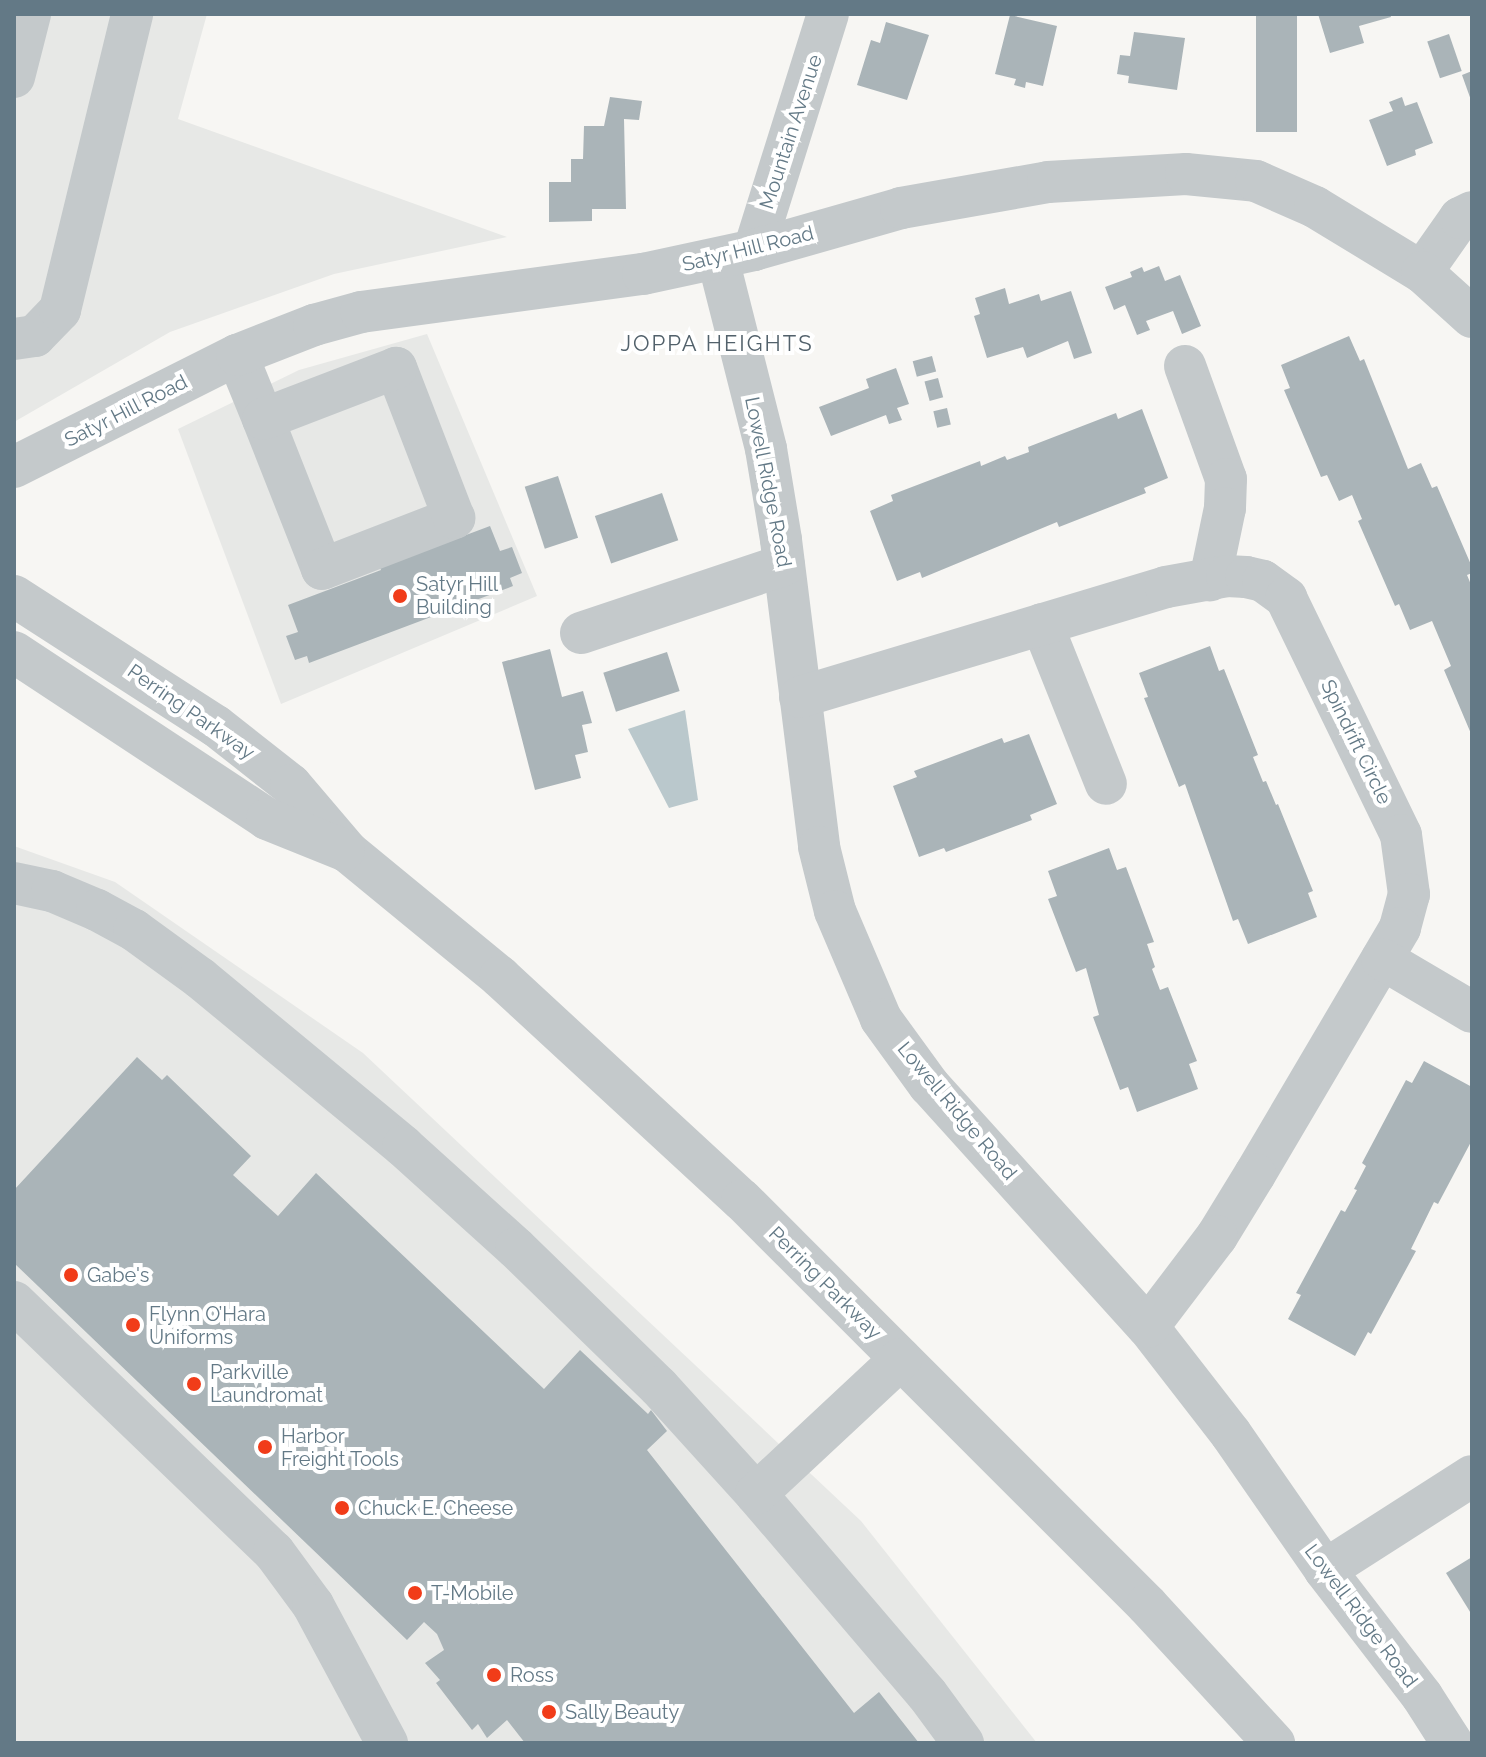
<!DOCTYPE html>
<meta charset="utf-8">
<style>
body{margin:0}
#map{position:relative;width:1486px;height:1757px;overflow:hidden;background:#f7f6f3;font-family:Raleway,sans-serif}
div>[style]{position:absolute}
.built>*{inset:0;background:#e7e8e6}
.water>*{inset:0;background:#bac8cc}
.building>*{inset:0;background:#aab4b8;transform-origin:0 0}
.minor>*{height:42px;margin:-21px;padding:0 21px;transform-origin:21px;border-radius:21px;background:#c4c9cb}
.dots>*{width:22px;height:22px;translate:-50% -50%;box-sizing:border-box;border:4px solid #fff;border-radius:50%}
span{translate:-50% -50%;white-space:nowrap;text-align:center;line-height:1.15;-webkit-text-stroke:8px #fff;paint-order:stroke}
.street-label{font-size:20px;color:#637986}
.poi-label{font-size:20px;color:#637986}
.left{translate:0 -50%;text-align:left}
.neighbourhood-label{font-size:22px;color:#52616b;letter-spacing:2px}
.frame{position:absolute;inset:0;border:16px solid #637986;pointer-events:none}
</style>
<div id="map">
<div class="built">
<i style="clip-path:polygon(14px 14px,207px 14px,178px 119px,507px 237px,334px 274px,170px 332px,14px 422px)"></i>
<i style="clip-path:polygon(427px 334px,537px 596px,281px 704px,178px 429px,299px 370px)"></i>
<i style="clip-path:polygon(14px 846px,115px 882px,363px 1053px,861px 1521px,1037px 1743px,14px 1743px)"></i>
</div>
<div class="water">
<i style="clip-path:polygon(685px 710px,698px 800px,669px 808px,628px 729px)"></i>
</div>
<div class="building">
<i style="left:1256px;top:14px;width:41px;height:118px"></i>
<i style="clip-path:polygon(1318px 14px,1390px 14px,1391px 17px,1359px 26px,1364px 43px,1330px 53px)"></i>
<i style="clip-path:polygon(1010px 15px,1057px 26px,1043px 86px,1026px 82px,1025px 88px,1014px 85px,1016px 79px,995px 74px)"></i>
<i style="clip-path:polygon(886px 22px,929px 35px,907px 100px,857px 85px,871px 40px,880px 43px)"></i>
<i style="clip-path:polygon(1134px 32px,1185px 38px,1177px 90px,1128px 83px,1129px 76px,1117px 74px,1120px 55px,1130px 56px)"></i>
<i style="left:1449px;top:34px;width:39px;height:23px;rotate:71deg"></i>
<i style="clip-path:polygon(1472px 71px,1472px 103px,1462px 75px)"></i>
<i style="clip-path:polygon(610px 97px,642px 101px,639px 120px,624px 119px,626px 209px,592px 209px,592px 221px,549px 222px,549px 182px,571px 182px,571px 159px,583px 159px,584px 126px,604px 126px)"></i>
<i style="clip-path:polygon(1402px 97px,1405px 106px,1417px 102px,1433px 143px,1415px 150px,1416px 155px,1387px 166px,1369px 120px,1393px 111px,1389px 102px)"></i>
<i style="clip-path:polygon(1159px 266px,1165px 281px,1180px 275px,1201px 326px,1182px 334px,1173px 311px,1146px 321px,1150px 330px,1137px 335px,1125px 305px,1114px 310px,1105px 287px,1132px 277px,1130px 272px,1142px 267px,1144px 272px)"></i>
<i style="clip-path:polygon(1005px 288px,1009px 304px,1039px 294px,1041px 301px,1071px 291px,1092px 353px,1074px 359px,1068px 341px,1027px 358px,1023px 347px,987px 358px,974px 316px,980px 314px,975px 298px)"></i>
<i style="clip-path:polygon(1349px 336px,1360px 361px,1364px 359px,1408px 469px,1421px 463px,1432px 488px,1437px 486px,1472px 567px,1472px 573px,1467px 575px,1472px 587px,1472px 736px,1444px 670px,1451px 666px,1432px 621px,1410px 630px,1399px 604px,1395px 606px,1358px 521px,1362px 519px,1352px 495px,1339px 501px,1327px 475px,1321px 477px,1284px 390px,1290px 388px,1281px 365px)"></i>
<i style="left:932px;top:356px;width:16px;height:20px;rotate:75deg"></i>
<i style="clip-path:polygon(896px 368px,909px 404px,897px 408px,902px 420px,889px 424px,886px 415px,831px 436px,819px 407px,869px 388px,866px 379px)"></i>
<i style="left:938px;top:378px;width:20px;height:14px;rotate:75deg"></i>
<i style="left:947px;top:408px;width:17px;height:14px;rotate:77deg"></i>
<i style="clip-path:polygon(1142px 409px,1168px 478px,1144px 488px,1146px 493px,1059px 527px,1057px 522px,922px 578px,920px 572px,897px 581px,870px 511px,893px 501px,891px 495px,980px 461px,981px 466px,1005px 456px,1007px 460px,1029px 452px,1028px 447px,1116px 413px,1118px 419px)"></i>
<i style="left:558px;top:476px;width:65px;height:35px;rotate:72deg"></i>
<i style="left:662px;top:493px;width:50px;height:71px;rotate:71deg"></i>
<i style="clip-path:polygon(490px 526px,500px 551px,512px 547px,522px 573px,510px 578px,513px 586px,309px 663px,307px 656px,295px 660px,286px 636px,298px 632px,288px 605px,381px 570px,377px 561px,397px 561px)"></i>
<i style="clip-path:polygon(1210px 646px,1219px 671px,1224px 669px,1258px 755px,1253px 757px,1263px 782px,1266px 781px,1276px 805px,1278px 804px,1313px 891px,1308px 893px,1317px 917px,1248px 944px,1238px 919px,1233px 921px,1185px 784px,1179px 787px,1144px 698px,1148px 697px,1139px 673px)"></i>
<i style="clip-path:polygon(550px 649px,562px 697px,583px 691px,592px 723px,582px 725px,588px 752px,575px 755px,581px 778px,535px 790px,502px 662px)"></i>
<i style="left:667px;top:652px;width:41px;height:67px;rotate:72deg"></i>
<i style="clip-path:polygon(1029px 734px,1057px 804px,1030px 815px,1032px 820px,946px 852px,944px 848px,919px 857px,893px 786px,917px 777px,914px 771px,1002px 738px,1004px 743px)"></i>
<i style="clip-path:polygon(1109px 848px,1117px 870px,1126px 867px,1154px 942px,1147px 944px,1155px 967px,1152px 969px,1160px 990px,1168px 987px,1197px 1061px,1189px 1064px,1198px 1089px,1137px 1112px,1128px 1087px,1120px 1090px,1093px 1017px,1099px 1015px,1086px 968px,1076px 972px,1048px 899px,1057px 896px,1048px 871px)"></i>
<i style="clip-path:polygon(137px 1057px,162px 1080px,167px 1075px,251px 1156px,233px 1175px,278px 1216px,316px 1173px,544px 1389px,580px 1350px,648px 1414px,651px 1410px,667px 1431px,647px 1450px,854px 1713px,879px 1692px,919px 1743px,525px 1743px,507px 1720px,487px 1738px,478px 1724px,472px 1730px,436px 1683px,440px 1680px,425px 1663px,444px 1650px,437px 1634px,424px 1622px,407px 1640px,14px 1263px,14px 1190px)"></i>
<i style="clip-path:polygon(1424px 1061px,1472px 1087px,1472px 1140px,1438px 1204px,1434px 1202px,1411px 1249px,1416px 1251px,1371px 1334px,1368px 1332px,1355px 1356px,1288px 1319px,1301px 1295px,1296px 1293px,1341px 1210px,1345px 1212px,1357px 1190px,1354px 1189px,1366px 1166px,1362px 1163px,1406px 1080px,1412px 1083px)"></i>
<i style="clip-path:polygon(1472px 1557px,1472px 1615px,1446px 1573px)"></i>
</div>
<div class="minor">
<i style="left:14px;top:77px;width:65px;rotate:-75.7deg"></i>
<i style="left:754px;top:250px;width:247px;rotate:-72.6deg"></i>
<i style="left:718px;top:259px;width:196px;rotate:75.8deg"></i>
<i style="left:766px;top:449px;width:92px;rotate:80.6deg"></i>
<i style="left:781px;top:540px;width:309px;rotate:82.9deg"></i>
<i style="left:819px;top:847px;width:66px;rotate:76deg"></i>
<i style="left:835px;top:911px;width:117px;rotate:66.9deg"></i>
<i style="left:881px;top:1019px;width:82px;rotate:54deg"></i>
<i style="left:929px;top:1085px;width:326px;rotate:47.9deg"></i>
<i style="left:1148px;top:1327px;width:135px;rotate:52.2deg"></i>
<i style="left:1231px;top:1434px;width:165px;rotate:55.3deg"></i>
<i style="left:1325px;top:1570px;width:159px;rotate:52.4deg"></i>
<i style="left:1422px;top:1696px;width:56px;rotate:57.4deg"></i>
<i style="left:1422px;top:272px;width:66px;rotate:-54.9deg"></i>
<i style="left:1460px;top:218px;width:13px;rotate:-27deg"></i>
<i style="left:14px;top:339px;width:21px;rotate:-8deg"></i>
<i style="left:35px;top:336px;width:36px;rotate:-46deg"></i>
<i style="left:60px;top:310px;width:305px;rotate:-76.3deg"></i>
<i style="left:237px;top:355px;width:69px;rotate:67.9deg"></i>
<i style="left:263px;top:419px;width:161px;rotate:68.5deg"></i>
<i style="left:322px;top:569px;width:142px;rotate:-21.1deg"></i>
<i style="left:454px;top:518px;width:161px;rotate:-111.1deg"></i>
<i style="left:396px;top:368px;width:142px;rotate:159deg"></i>
<i style="left:1185px;top:366px;width:120px;rotate:70.1deg"></i>
<i style="left:1226px;top:479px;width:29px;rotate:92deg"></i>
<i style="left:1225px;top:508px;width:74px;rotate:101.8deg"></i>
<i style="left:14px;top:467px;width:250px;rotate:-26.7deg"></i>
<i style="left:237px;top:355px;width:83px;rotate:-21.3deg"></i>
<i style="left:314px;top:325px;width:49px;rotate:-15.5deg"></i>
<i style="left:361px;top:312px;width:285px;rotate:-7.7deg"></i>
<i style="left:643px;top:274px;width:114px;rotate:-12.2deg"></i>
<i style="left:754px;top:250px;width:153px;rotate:-15.9deg"></i>
<i style="left:901px;top:208px;width:149px;rotate:-10deg"></i>
<i style="left:1048px;top:182px;width:138px;rotate:-3.3deg"></i>
<i style="left:1186px;top:174px;width:70px;rotate:5.7deg"></i>
<i style="left:1256px;top:181px;width:64px;rotate:23.8deg"></i>
<i style="left:1315px;top:207px;width:125px;rotate:31.3deg"></i>
<i style="left:1422px;top:272px;width:67px;rotate:42deg"></i>
<i style="left:14px;top:596px;width:240px;rotate:32.8deg"></i>
<i style="left:216px;top:726px;width:95px;rotate:38.2deg"></i>
<i style="left:291px;top:785px;width:88px;rotate:49.6deg"></i>
<i style="left:348px;top:852px;width:197px;rotate:39.4deg"></i>
<i style="left:500px;top:977px;width:329px;rotate:42.7deg"></i>
<i style="left:742px;top:1200px;width:573px;rotate:45deg"></i>
<i style="left:1147px;top:1605px;width:188px;rotate:47.4deg"></i>
<i style="left:1042px;top:624px;width:172px;rotate:68.2deg"></i>
<i style="left:581px;top:633px;width:214px;rotate:-18.5deg"></i>
<i style="left:14px;top:652px;width:303px;rotate:33.4deg"></i>
<i style="left:267px;top:819px;width:83px;rotate:21.9deg"></i>
<i style="left:800px;top:697px;width:382px;rotate:-16.7deg"></i>
<i style="left:1166px;top:587px;width:62px;rotate:-10.2deg"></i>
<i style="left:1227px;top:576px;width:19px;rotate:3deg"></i>
<i style="left:1246px;top:577px;width:17px;rotate:13deg"></i>
<i style="left:1263px;top:581px;width:29px;rotate:36deg"></i>
<i style="left:1286px;top:598px;width:263px;rotate:64.1deg"></i>
<i style="left:1401px;top:835px;width:60px;rotate:82.3deg"></i>
<i style="left:1409px;top:894px;width:35px;rotate:105deg"></i>
<i style="left:1400px;top:928px;width:286px;rotate:120.5deg"></i>
<i style="left:1255px;top:1174px;width:73px;rotate:121.5deg"></i>
<i style="left:1217px;top:1236px;width:114px;rotate:127.2deg"></i>
<i style="left:14px;top:883px;width:39px;rotate:12deg"></i>
<i style="left:52px;top:891px;width:49px;rotate:22.9deg"></i>
<i style="left:97px;top:910px;width:42px;rotate:28.4deg"></i>
<i style="left:134px;top:930px;width:82px;rotate:36deg"></i>
<i style="left:200px;top:978px;width:264px;rotate:39.6deg"></i>
<i style="left:403px;top:1146px;width:152px;rotate:42.1deg"></i>
<i style="left:516px;top:1248px;width:199px;rotate:44.2deg"></i>
<i style="left:659px;top:1387px;width:144px;rotate:47.8deg"></i>
<i style="left:756px;top:1494px;width:263px;rotate:49.5deg"></i>
<i style="left:927px;top:1694px;width:61px;rotate:53.7deg"></i>
<i style="left:1382px;top:959px;width:104px;rotate:30.5deg"></i>
<i style="left:14px;top:1302px;width:361px;rotate:43.9deg"></i>
<i style="left:274px;top:1552px;width:66px;rotate:53.7deg"></i>
<i style="left:313px;top:1605px;width:157px;rotate:61.8deg"></i>
<i style="left:756px;top:1494px;width:198px;rotate:-43deg"></i>
<i style="left:1325px;top:1570px;width:174px;rotate:-32.6deg"></i>
</div>
<div class="dots">
<i style="left:400px;top:596px;background:#f13c19"></i>
<i style="left:71px;top:1275px;background:#f13c19"></i>
<i style="left:133px;top:1325px;background:#f13c19"></i>
<i style="left:194px;top:1384px;background:#f13c19"></i>
<i style="left:265px;top:1447px;background:#f13c19"></i>
<i style="left:342px;top:1508px;background:#f13c19"></i>
<i style="left:415px;top:1593px;background:#f13c19"></i>
<i style="left:494px;top:1675px;background:#f13c19"></i>
<i style="left:549px;top:1712px;background:#f13c19"></i>
</div>
<div class="street-label">
<span style="left:791px;top:132px;rotate:-72deg">Mountain Avenue</span>
<span style="left:748px;top:249px;rotate:-14deg">Satyr Hill Road</span>
<span style="left:126px;top:411px;rotate:-27deg">Satyr Hill Road</span>
<span style="left:768px;top:482px;rotate:79deg">Lowell Ridge Road</span>
<span style="left:191px;top:712px;rotate:35deg">Perring Parkway</span>
<span style="left:1356px;top:742px;rotate:64deg">Spindrift Circle</span>
<span style="left:957px;top:1111px;rotate:50deg">Lowell Ridge Road</span>
<span style="left:825px;top:1283px;rotate:45deg">Perring Parkway</span>
<span style="left:1361px;top:1616px;rotate:53deg">Lowell Ridge Road</span>
</div>
<div class="poi-label">
<span class="left" style="left:416px;top:596px">Satyr Hill<br>Building</span>
<span class="left" style="left:87px;top:1275px">Gabe's</span>
<span class="left" style="left:149px;top:1326px">Flynn O’Hara<br>Uniforms</span>
<span class="left" style="left:210px;top:1384px">Parkville<br>Laundromat</span>
<span class="left" style="left:281px;top:1448px">Harbor<br>Freight Tools</span>
<span class="left" style="left:358px;top:1508px">Chuck E. Cheese</span>
<span class="left" style="left:431px;top:1593px">T-Mobile</span>
<span class="left" style="left:510px;top:1675px">Ross</span>
<span class="left" style="left:565px;top:1712px">Sally Beauty</span>
</div>
<div class="neighbourhood-label">
<span style="left:717px;top:344px">JOPPA HEIGHTS</span>
</div>
<div class="frame"></div>
</div>
